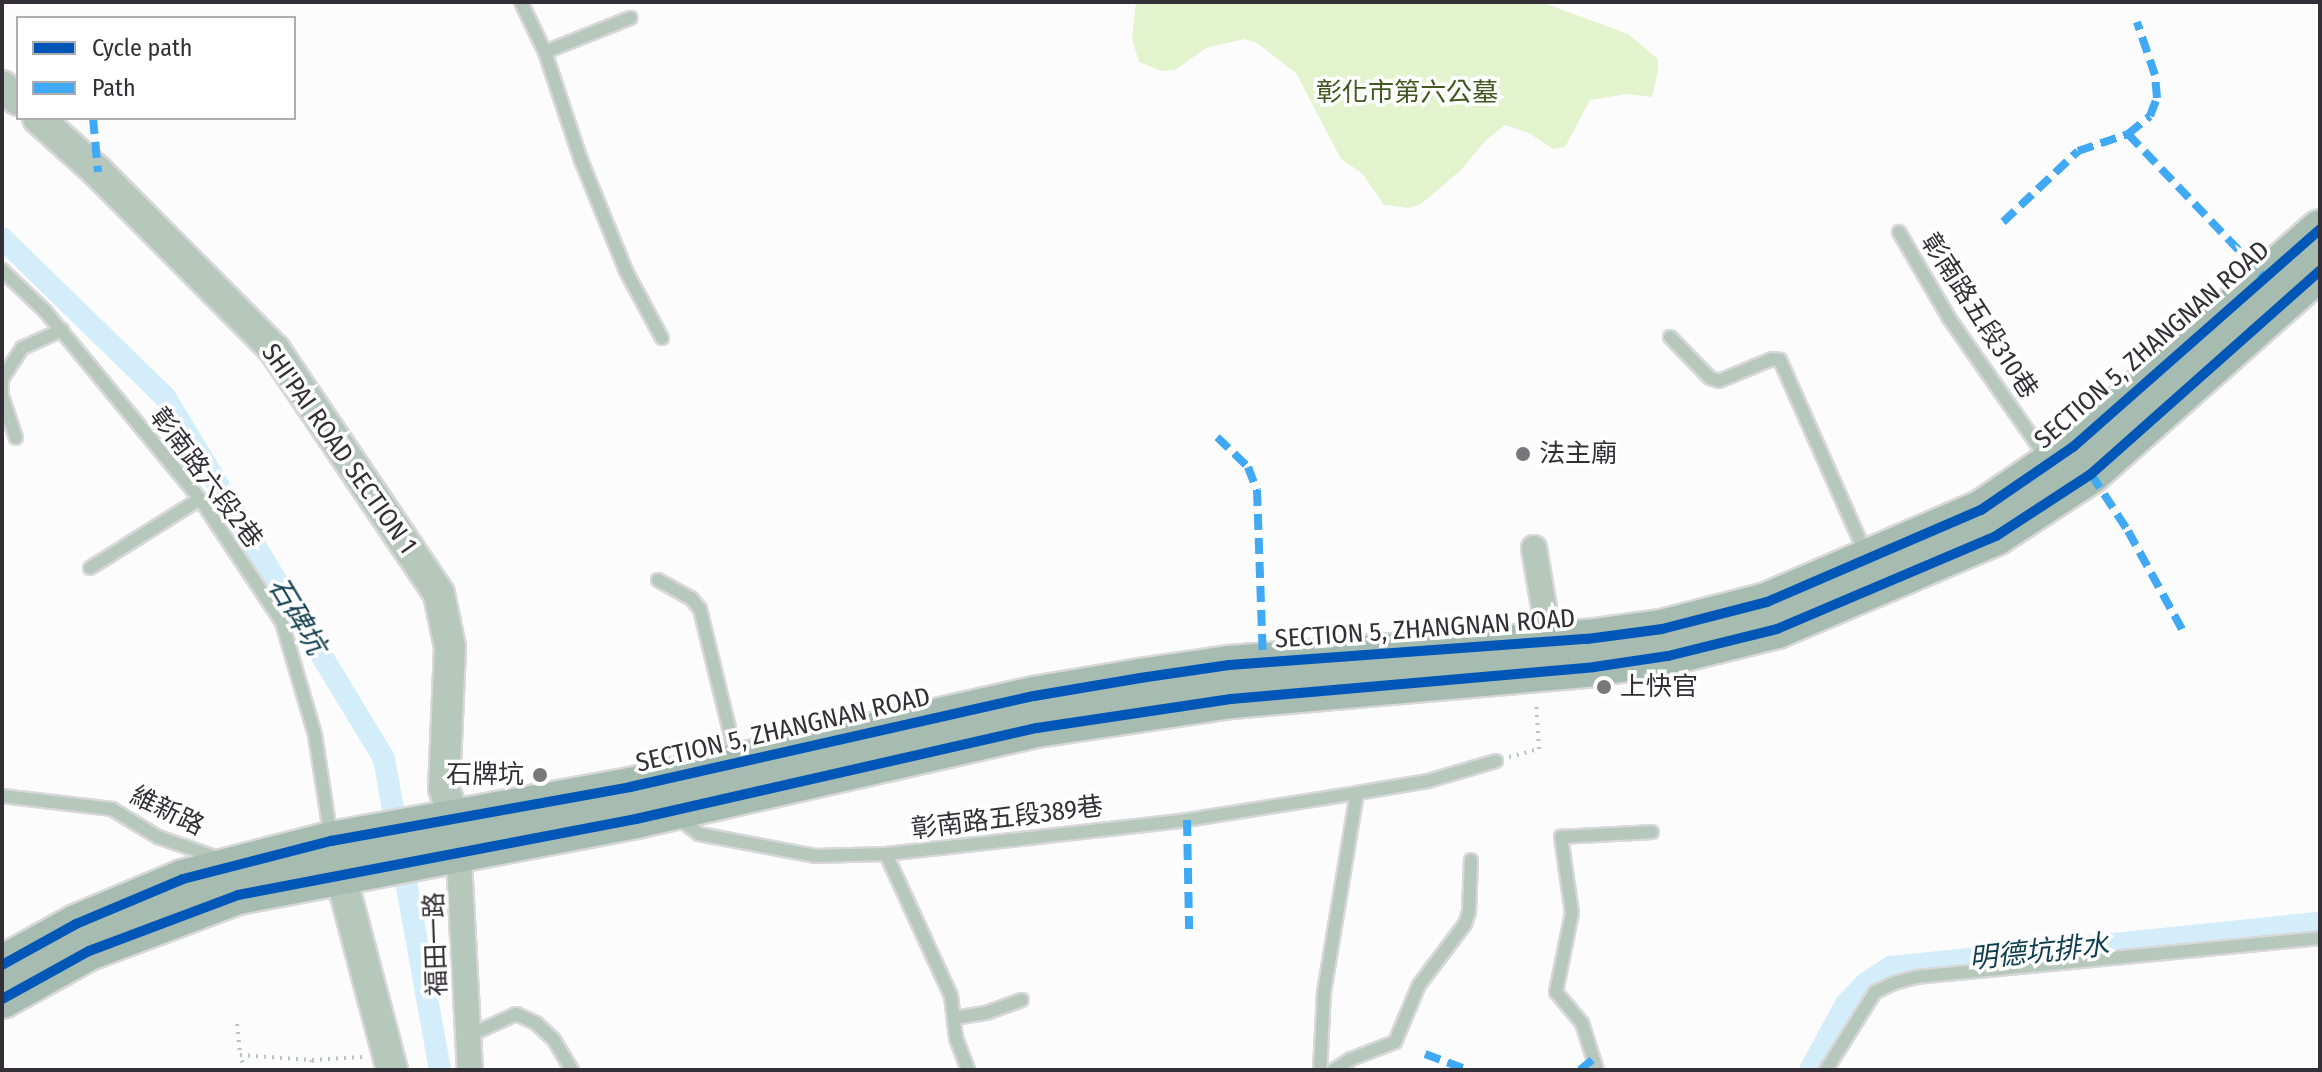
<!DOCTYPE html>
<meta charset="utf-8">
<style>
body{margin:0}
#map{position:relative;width:2322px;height:1072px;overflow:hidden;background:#fcfcfd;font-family:"Fira Sans Condensed","Noto Sans TC",sans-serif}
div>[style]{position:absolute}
.green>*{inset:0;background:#e2f3cd}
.canal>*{height:22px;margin:-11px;padding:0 11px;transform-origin:11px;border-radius:11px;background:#d3edfa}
.path>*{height:4px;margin-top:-2px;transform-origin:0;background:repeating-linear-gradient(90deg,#bac3bd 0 2px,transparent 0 8px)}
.roads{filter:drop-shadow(2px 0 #d8d7d9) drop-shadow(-2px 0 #d8d7d9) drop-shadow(0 2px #d8d7d9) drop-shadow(0 -2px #d8d7d9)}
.service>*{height:12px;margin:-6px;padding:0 6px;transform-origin:6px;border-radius:6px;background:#b6c7bc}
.minor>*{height:24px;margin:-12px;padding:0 12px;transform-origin:12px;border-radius:12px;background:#b6c7bc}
.tertiary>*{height:30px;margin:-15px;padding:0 15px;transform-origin:15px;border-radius:15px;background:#b6c7bc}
.primary>*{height:38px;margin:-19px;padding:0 19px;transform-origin:19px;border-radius:19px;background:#a7bcb0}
.quiet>*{height:8px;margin-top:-4px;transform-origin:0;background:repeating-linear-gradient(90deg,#3fa9f5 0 16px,transparent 0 24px)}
.cycleway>*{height:10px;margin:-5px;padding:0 5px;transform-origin:5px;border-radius:5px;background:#0057b8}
.dots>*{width:22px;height:22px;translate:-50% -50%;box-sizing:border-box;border:4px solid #fff;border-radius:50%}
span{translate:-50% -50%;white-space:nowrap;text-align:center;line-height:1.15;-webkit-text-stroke:7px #fff;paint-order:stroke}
.park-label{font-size:26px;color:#41571d}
.street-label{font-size:26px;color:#323036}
.poi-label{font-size:26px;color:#323036}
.left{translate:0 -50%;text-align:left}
.right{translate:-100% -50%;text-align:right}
.water-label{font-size:28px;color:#0f3e50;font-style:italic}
.frame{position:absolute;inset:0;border:4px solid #323036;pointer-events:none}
.legend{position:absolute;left:16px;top:16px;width:280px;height:104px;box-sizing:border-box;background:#fff;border:2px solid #adacaf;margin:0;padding:10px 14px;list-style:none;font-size:24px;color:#323036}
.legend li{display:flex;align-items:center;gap:16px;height:40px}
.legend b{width:40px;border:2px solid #adacaf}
</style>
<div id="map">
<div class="green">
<i style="clip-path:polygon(1136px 2px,1541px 2px,1628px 34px,1658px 59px,1658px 71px,1652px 97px,1627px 94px,1590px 100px,1565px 147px,1553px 149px,1529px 133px,1505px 125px,1485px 141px,1461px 170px,1421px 204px,1409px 208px,1384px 205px,1362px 173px,1341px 159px,1296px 73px,1257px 43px,1244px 39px,1206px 48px,1175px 70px,1162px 71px,1139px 62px,1132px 39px)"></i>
</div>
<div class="canal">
<i style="left:2px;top:238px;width:228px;rotate:44.3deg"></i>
<i style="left:165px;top:397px;width:423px;rotate:58.8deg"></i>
<i style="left:384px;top:759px;width:316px;rotate:79.8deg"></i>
<i style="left:1810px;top:1070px;width:75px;rotate:-61.4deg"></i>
<i style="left:1846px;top:1004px;width:29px;rotate:-46deg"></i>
<i style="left:1866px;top:983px;width:30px;rotate:-33deg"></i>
<i style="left:1891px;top:967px;width:431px;rotate:-5.9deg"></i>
</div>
<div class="path">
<i style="left:1509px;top:757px;width:31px;rotate:-15deg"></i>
<i style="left:1539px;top:749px;width:48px;rotate:-93.6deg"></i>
<i style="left:237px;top:1024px;width:31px;rotate:84deg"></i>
<i style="left:245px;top:1070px;width:16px;rotate:-108deg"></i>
<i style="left:240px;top:1055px;width:72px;rotate:4deg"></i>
<i style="left:312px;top:1060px;width:50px;rotate:-3.4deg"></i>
<i style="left:309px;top:1070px;width:10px;rotate:-73deg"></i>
</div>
<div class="roads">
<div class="service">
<i style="left:521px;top:2px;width:55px;rotate:64.4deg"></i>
<i style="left:545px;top:52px;width:114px;rotate:71.6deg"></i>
<i style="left:581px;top:160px;width:120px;rotate:67.9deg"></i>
<i style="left:626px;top:271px;width:76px;rotate:61.8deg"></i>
<i style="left:545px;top:52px;width:92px;rotate:-21.8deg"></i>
<i style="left:1899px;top:232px;width:99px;rotate:59.8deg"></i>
<i style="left:1949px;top:318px;width:173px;rotate:55.1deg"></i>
<i style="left:2px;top:270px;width:59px;rotate:43.6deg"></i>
<i style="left:45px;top:311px;width:244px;rotate:50.5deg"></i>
<i style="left:200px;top:499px;width:148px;rotate:56.3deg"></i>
<i style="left:282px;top:622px;width:118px;rotate:73.7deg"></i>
<i style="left:315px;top:735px;width:104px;rotate:81.2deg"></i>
<i style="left:1670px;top:337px;width:57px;rotate:45.7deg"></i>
<i style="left:1710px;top:378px;width:9px;rotate:18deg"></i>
<i style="left:1719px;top:381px;width:57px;rotate:-22.5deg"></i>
<i style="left:1772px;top:359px;width:8px;rotate:7deg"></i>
<i style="left:1780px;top:360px;width:212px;rotate:66.1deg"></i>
<i style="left:2px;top:379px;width:37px;rotate:-57deg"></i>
<i style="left:22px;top:348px;width:44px;rotate:-24.2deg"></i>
<i style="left:2px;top:380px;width:16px;rotate:90deg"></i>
<i style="left:2px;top:396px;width:44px;rotate:71.6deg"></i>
<i style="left:90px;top:568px;width:130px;rotate:-32.1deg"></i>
<i style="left:658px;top:580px;width:38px;rotate:29deg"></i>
<i style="left:691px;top:598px;width:14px;rotate:51deg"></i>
<i style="left:700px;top:609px;width:152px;rotate:76.3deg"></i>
<i style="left:1357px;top:793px;width:72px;rotate:-9.6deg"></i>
<i style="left:1428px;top:781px;width:71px;rotate:-16.4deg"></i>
<i style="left:2px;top:796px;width:111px;rotate:6.7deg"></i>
<i style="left:112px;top:809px;width:54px;rotate:31.3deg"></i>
<i style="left:158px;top:837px;width:64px;rotate:19.3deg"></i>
<i style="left:678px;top:818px;width:26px;rotate:37deg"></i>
<i style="left:699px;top:834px;width:118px;rotate:10.7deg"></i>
<i style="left:815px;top:856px;width:71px;rotate:-1.6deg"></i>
<i style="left:886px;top:854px;width:303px;rotate:-6.4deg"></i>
<i style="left:1187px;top:820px;width:172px;rotate:-9deg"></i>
<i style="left:1357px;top:793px;width:202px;rotate:99.4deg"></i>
<i style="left:1324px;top:992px;width:78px;rotate:92.9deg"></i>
<i style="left:886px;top:854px;width:156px;rotate:65.4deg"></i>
<i style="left:951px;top:996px;width:42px;rotate:83.2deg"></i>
<i style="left:956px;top:1038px;width:34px;rotate:69deg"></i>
<i style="left:954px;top:1018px;width:32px;rotate:-9deg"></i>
<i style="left:986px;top:1013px;width:38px;rotate:-20deg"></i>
<i style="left:468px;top:1036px;width:53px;rotate:-24.6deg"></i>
<i style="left:516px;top:1014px;width:22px;rotate:24deg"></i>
<i style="left:536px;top:1023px;width:25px;rotate:43deg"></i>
<i style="left:554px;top:1040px;width:35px;rotate:59deg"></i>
<i style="left:1334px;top:1070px;width:20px;rotate:-33deg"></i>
<i style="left:1351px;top:1059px;width:47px;rotate:-21.1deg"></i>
<i style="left:1395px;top:1042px;width:62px;rotate:-67.2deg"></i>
<i style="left:1419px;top:985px;width:76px;rotate:-53deg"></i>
<i style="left:1465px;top:924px;width:13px;rotate:-72deg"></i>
<i style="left:1469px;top:912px;width:52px;rotate:-87.8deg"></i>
<i style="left:1597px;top:1070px;width:49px;rotate:-107.7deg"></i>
<i style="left:1582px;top:1023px;width:40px;rotate:-130deg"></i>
<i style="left:1556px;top:992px;width:81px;rotate:-78.6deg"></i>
<i style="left:1572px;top:913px;width:77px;rotate:-98.2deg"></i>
<i style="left:1561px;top:837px;width:91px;rotate:-3.1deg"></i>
<i style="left:1826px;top:1070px;width:92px;rotate:-57.9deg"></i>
<i style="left:1875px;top:992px;width:21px;rotate:-25deg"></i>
<i style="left:1894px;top:983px;width:23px;rotate:-15deg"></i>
<i style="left:1916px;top:977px;width:406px;rotate:-5.5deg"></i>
</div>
<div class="minor">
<i style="left:1534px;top:548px;width:96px;rotate:80.4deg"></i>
<i style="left:1550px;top:643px;width:9px;rotate:117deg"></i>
<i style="left:458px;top:842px;width:228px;rotate:87deg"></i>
</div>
<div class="tertiary">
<i style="left:2px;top:86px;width:21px;rotate:41deg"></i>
<i style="left:38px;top:118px;width:81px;rotate:42deg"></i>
<i style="left:98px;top:172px;width:250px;rotate:45.2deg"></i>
<i style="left:274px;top:349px;width:295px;rotate:56deg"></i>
<i style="left:439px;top:594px;width:54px;rotate:78.3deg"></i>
<i style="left:450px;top:647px;width:141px;rotate:92.4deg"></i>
<i style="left:444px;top:788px;width:29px;rotate:72deg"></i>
<i style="left:335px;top:854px;width:223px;rotate:75.2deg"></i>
</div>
<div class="primary">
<i style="left:2px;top:965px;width:85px;rotate:-29deg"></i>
<i style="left:76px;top:924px;width:116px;rotate:-22.8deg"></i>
<i style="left:183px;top:879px;width:153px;rotate:-14.4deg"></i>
<i style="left:331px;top:841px;width:304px;rotate:-10.2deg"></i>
<i style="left:630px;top:787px;width:414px;rotate:-12.7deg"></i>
<i style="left:1034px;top:696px;width:108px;rotate:-9.6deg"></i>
<i style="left:1140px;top:678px;width:90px;rotate:-8.3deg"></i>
<i style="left:1229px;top:665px;width:359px;rotate:-4.2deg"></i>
<i style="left:1587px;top:639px;width:76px;rotate:-7.6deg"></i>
<i style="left:1662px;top:629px;width:108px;rotate:-14.4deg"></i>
<i style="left:1767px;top:602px;width:233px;rotate:-23.3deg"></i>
<i style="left:1981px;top:510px;width:112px;rotate:-34.4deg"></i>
<i style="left:2073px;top:447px;width:329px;rotate:-41.4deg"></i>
<i style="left:2px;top:999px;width:99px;rotate:-28.9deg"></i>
<i style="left:89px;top:951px;width:159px;rotate:-20.6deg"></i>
<i style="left:238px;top:895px;width:405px;rotate:-10.8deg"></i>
<i style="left:636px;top:819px;width:411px;rotate:-12.8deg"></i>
<i style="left:1037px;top:728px;width:196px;rotate:-8.5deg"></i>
<i style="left:1231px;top:699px;width:364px;rotate:-5deg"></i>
<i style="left:1594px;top:667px;width:75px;rotate:-8.5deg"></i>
<i style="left:1668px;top:656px;width:112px;rotate:-13.9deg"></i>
<i style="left:1777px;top:629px;width:238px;rotate:-23deg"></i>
<i style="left:1996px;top:536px;width:113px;rotate:-33.1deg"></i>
<i style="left:2091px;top:474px;width:306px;rotate:-41.6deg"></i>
</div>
</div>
<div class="quiet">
<i style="left:93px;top:118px;width:54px;rotate:84.7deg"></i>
<i style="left:2128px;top:134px;width:199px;rotate:46.4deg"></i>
<i style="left:2003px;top:222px;width:103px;rotate:-43.4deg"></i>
<i style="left:2078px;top:151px;width:53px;rotate:-18.8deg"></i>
<i style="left:2128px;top:134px;width:28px;rotate:-39deg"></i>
<i style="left:2150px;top:116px;width:19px;rotate:-69deg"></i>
<i style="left:2157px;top:98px;width:23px;rotate:-95deg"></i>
<i style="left:2155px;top:75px;width:56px;rotate:-108.8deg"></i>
<i style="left:1217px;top:437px;width:43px;rotate:44.1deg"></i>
<i style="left:1248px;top:467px;width:25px;rotate:69deg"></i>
<i style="left:1257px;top:490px;width:173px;rotate:88deg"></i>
<i style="left:2091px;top:474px;width:68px;rotate:57deg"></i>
<i style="left:2128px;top:531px;width:116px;rotate:61.2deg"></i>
<i style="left:1187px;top:820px;width:109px;rotate:88.9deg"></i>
<i style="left:1425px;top:1054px;width:46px;rotate:20.4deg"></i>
<i style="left:1580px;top:1070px;width:16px;rotate:-40deg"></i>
</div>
<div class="cycleway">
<i style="left:2px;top:965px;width:85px;rotate:-29deg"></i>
<i style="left:76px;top:924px;width:116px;rotate:-22.8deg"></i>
<i style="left:183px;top:879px;width:153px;rotate:-14.4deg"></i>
<i style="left:331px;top:841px;width:304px;rotate:-10.2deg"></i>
<i style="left:630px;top:787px;width:414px;rotate:-12.7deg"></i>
<i style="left:1034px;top:696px;width:108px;rotate:-9.6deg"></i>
<i style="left:1140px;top:678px;width:90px;rotate:-8.3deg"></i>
<i style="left:1229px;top:665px;width:359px;rotate:-4.2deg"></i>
<i style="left:1587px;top:639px;width:76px;rotate:-7.6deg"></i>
<i style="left:1662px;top:629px;width:108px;rotate:-14.4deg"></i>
<i style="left:1767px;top:602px;width:233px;rotate:-23.3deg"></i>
<i style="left:1981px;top:510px;width:112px;rotate:-34.4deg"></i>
<i style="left:2073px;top:447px;width:329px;rotate:-41.4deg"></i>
<i style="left:2px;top:999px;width:99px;rotate:-28.9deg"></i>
<i style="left:89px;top:951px;width:159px;rotate:-20.6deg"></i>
<i style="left:238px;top:895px;width:405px;rotate:-10.8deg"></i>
<i style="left:636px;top:819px;width:411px;rotate:-12.8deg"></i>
<i style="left:1037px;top:728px;width:196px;rotate:-8.5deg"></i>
<i style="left:1231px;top:699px;width:364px;rotate:-5deg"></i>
<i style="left:1594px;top:667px;width:75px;rotate:-8.5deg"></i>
<i style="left:1668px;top:656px;width:112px;rotate:-13.9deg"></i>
<i style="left:1777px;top:629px;width:238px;rotate:-23deg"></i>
<i style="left:1996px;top:536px;width:113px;rotate:-33.1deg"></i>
<i style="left:2091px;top:474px;width:306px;rotate:-41.6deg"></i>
</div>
<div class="dots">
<i style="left:1523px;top:454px;background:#79777c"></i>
<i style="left:1604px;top:687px;background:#79777c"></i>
<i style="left:540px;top:775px;background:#79777c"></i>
</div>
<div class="park-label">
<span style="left:1407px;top:93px">彰化市第六公墓</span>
</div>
<div class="street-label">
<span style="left:1979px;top:316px;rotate:57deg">彰南路五段310巷</span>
<span style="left:2152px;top:345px;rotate:-41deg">SECTION 5, ZHANGNAN ROAD</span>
<span style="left:339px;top:449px;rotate:55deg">SHI'PAI ROAD SECTION 1</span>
<span style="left:206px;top:478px;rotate:53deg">彰南路六段2巷</span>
<span style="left:1425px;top:629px;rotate:-4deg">SECTION 5, ZHANGNAN ROAD</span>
<span style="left:783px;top:730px;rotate:-13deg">SECTION 5, ZHANGNAN ROAD</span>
<span style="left:167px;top:811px;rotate:26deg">維新路</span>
<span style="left:1007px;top:818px;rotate:-7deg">彰南路五段389巷</span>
<span style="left:436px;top:944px;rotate:-92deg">福田一路</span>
</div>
<div class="poi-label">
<span class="left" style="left:1539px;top:454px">法主廟</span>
<span class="left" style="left:1620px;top:687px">上快官</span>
<span class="right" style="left:524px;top:775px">石牌坑</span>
</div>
<div class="water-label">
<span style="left:297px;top:616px;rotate:59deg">石碑坑</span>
<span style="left:2039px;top:952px;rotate:-6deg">明德坑排水</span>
</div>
<div class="frame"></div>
<ul class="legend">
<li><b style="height:10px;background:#0057b8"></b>Cycle path</li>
<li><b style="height:10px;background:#3fa9f5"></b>Path</li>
</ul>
</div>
